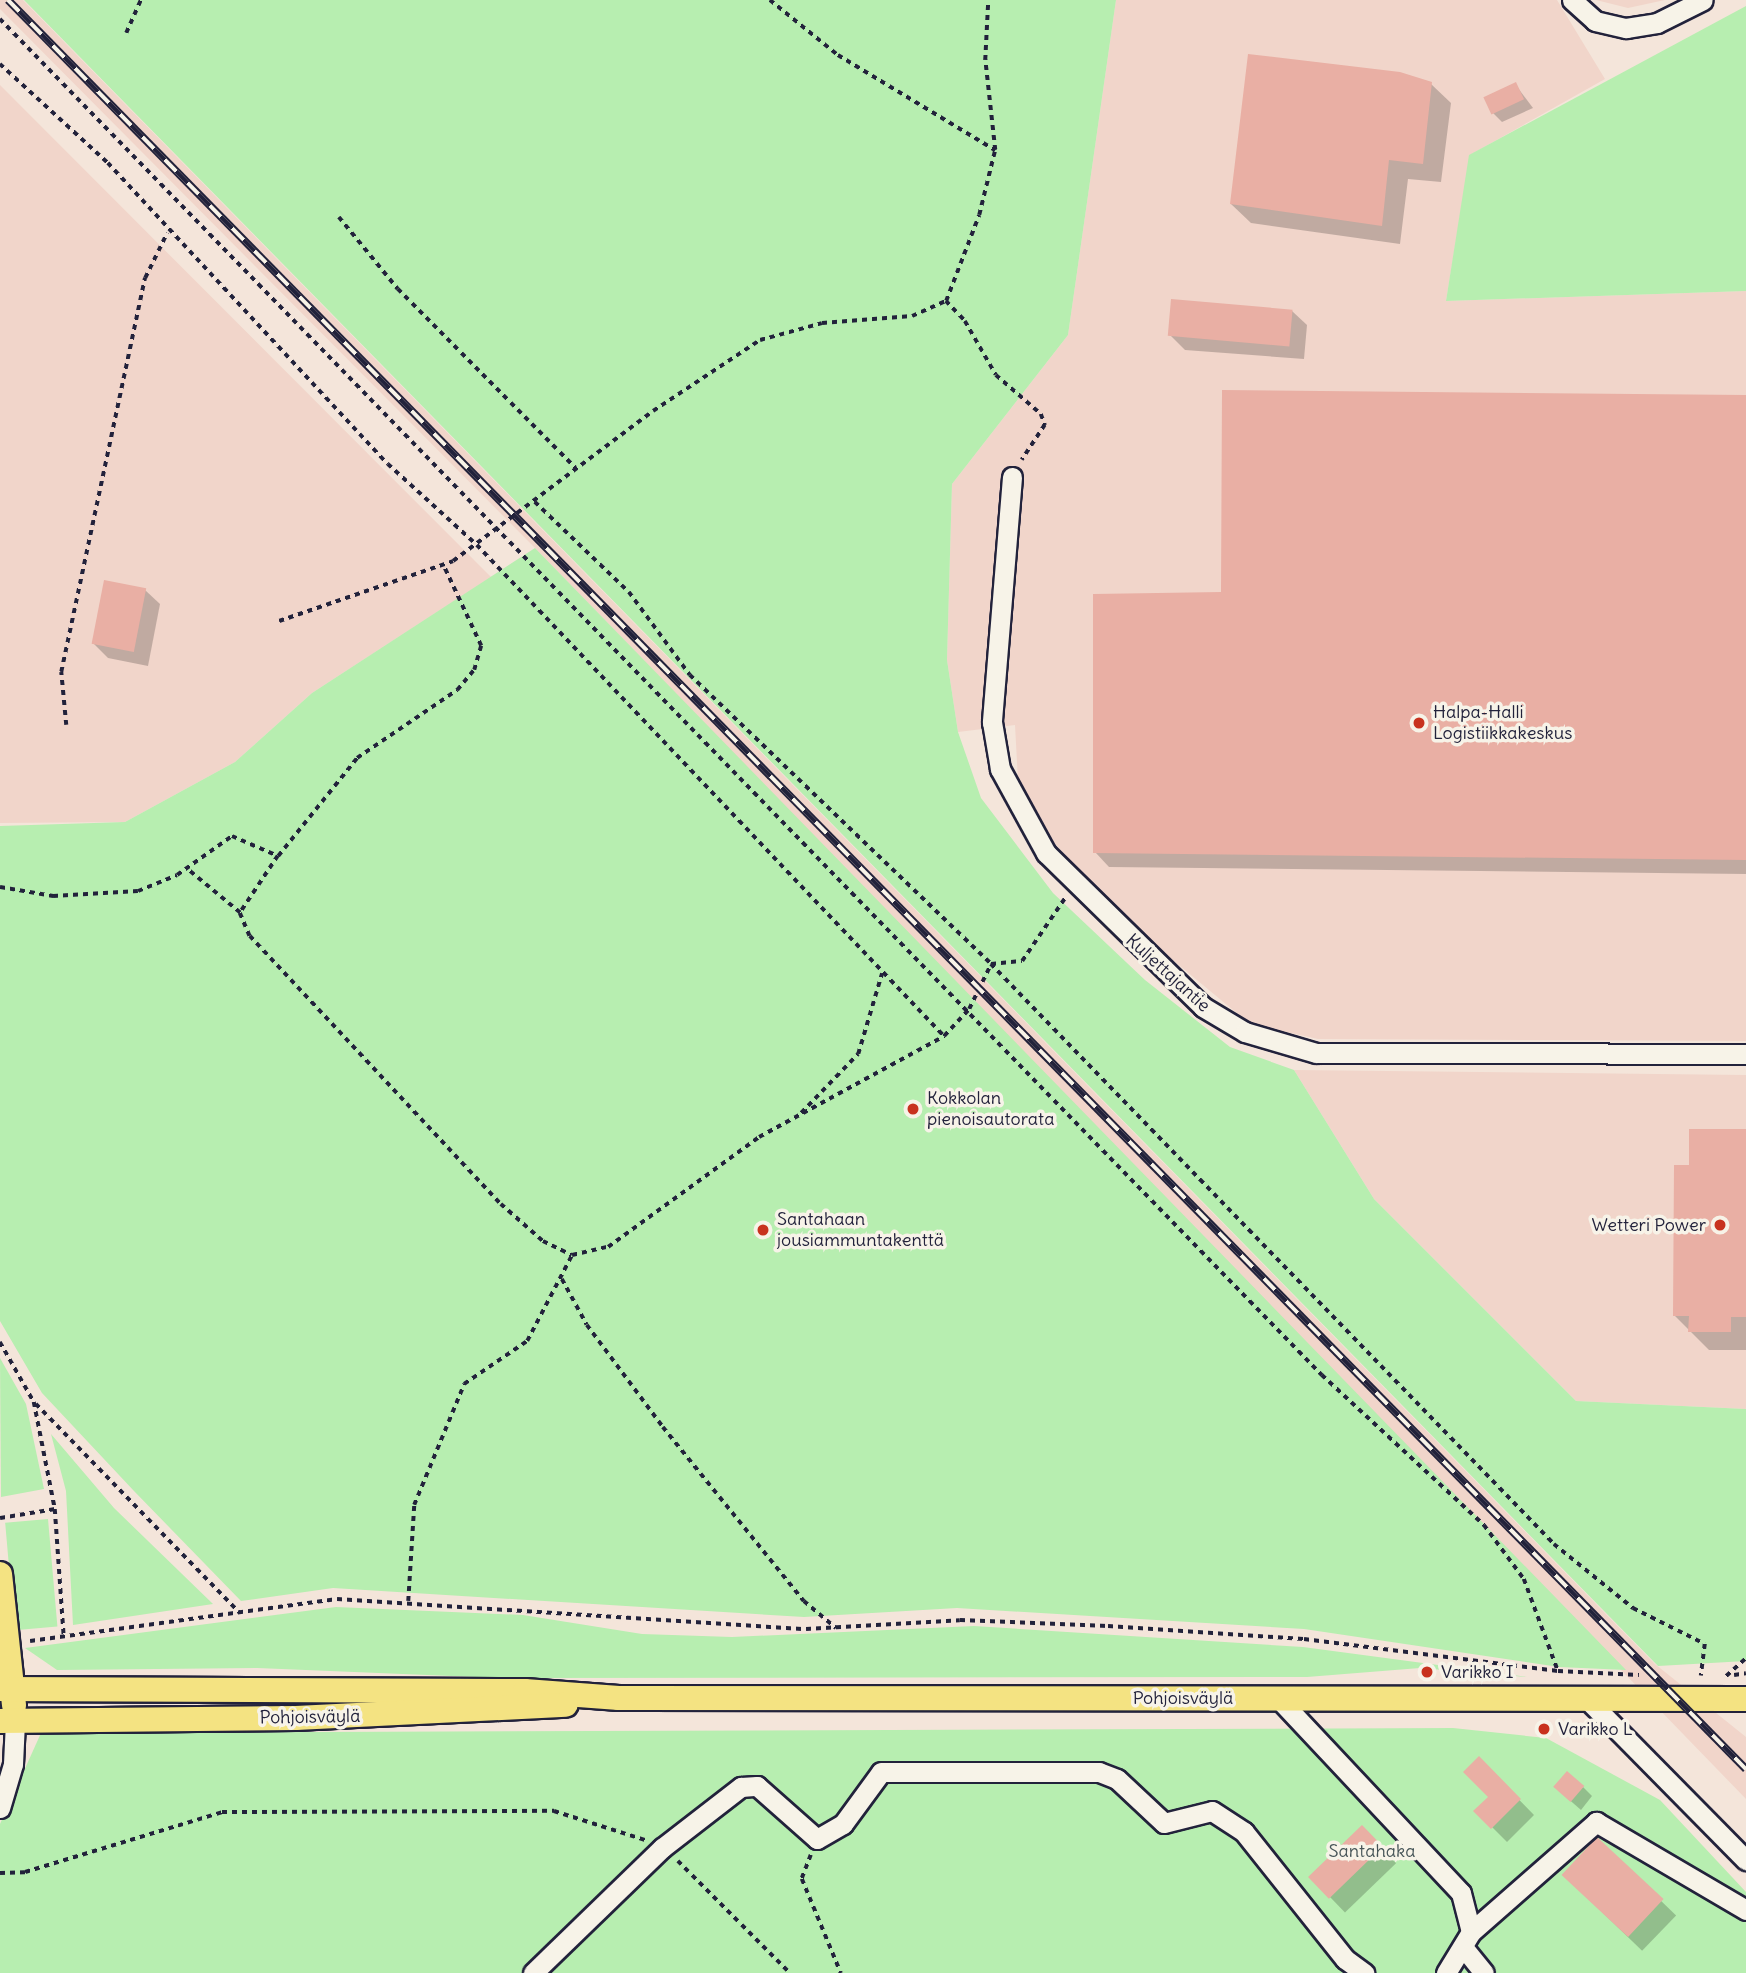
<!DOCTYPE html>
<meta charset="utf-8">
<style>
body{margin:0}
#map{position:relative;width:1746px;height:1973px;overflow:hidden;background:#f4e5da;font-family:Delius,sans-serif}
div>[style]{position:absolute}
.built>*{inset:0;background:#f1d5ca}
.green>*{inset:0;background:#b7eeb0;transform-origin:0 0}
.shadow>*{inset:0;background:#0003;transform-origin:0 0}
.building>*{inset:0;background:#e9afa4;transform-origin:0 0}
.path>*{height:3.5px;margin-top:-1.75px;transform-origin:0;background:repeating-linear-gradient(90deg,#22223b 0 5px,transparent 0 10px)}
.roads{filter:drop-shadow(2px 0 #22223b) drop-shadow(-2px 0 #22223b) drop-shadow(0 2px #22223b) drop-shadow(0 -2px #22223b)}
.minor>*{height:19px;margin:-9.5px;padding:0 9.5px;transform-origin:9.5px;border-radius:9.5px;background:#f7f3e8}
.major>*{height:24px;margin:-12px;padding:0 12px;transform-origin:12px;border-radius:12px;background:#f4e382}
.rail>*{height:8px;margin-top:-4px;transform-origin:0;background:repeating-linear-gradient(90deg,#f7f3e8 0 16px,#22223b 0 32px);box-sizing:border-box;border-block:2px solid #22223b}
.dots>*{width:19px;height:19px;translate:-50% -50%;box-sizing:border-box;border:4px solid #f7f3e8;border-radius:50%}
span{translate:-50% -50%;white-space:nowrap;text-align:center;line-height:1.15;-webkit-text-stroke:7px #f7f3e8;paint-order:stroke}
.poi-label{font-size:18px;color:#22223b}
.left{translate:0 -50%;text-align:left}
.right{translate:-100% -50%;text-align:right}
.street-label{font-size:18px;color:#22223b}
.park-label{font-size:18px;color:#475558}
</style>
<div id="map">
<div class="built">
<i style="clip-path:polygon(0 0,23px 0,1655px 1664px,1746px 1737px,1746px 1799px,535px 548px,0 9px)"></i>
<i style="clip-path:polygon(1116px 0,1557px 0,1605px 79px,1470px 155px,1446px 301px,1746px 291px,1746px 1041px,1318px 1039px,1250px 1024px,1128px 923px,1046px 834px,1018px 781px,1015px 725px,958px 732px,947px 660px,952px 484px,1068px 335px)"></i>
<i style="clip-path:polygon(1596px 0,1665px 0,1628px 8px)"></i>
<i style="clip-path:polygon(0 85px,491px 577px,312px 693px,235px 762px,125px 822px,0 823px)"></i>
<i style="clip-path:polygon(1294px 1070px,1746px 1075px,1746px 1409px,1576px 1401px,1374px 1199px)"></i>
</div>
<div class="green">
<i style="clip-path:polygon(24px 0,1116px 0,1068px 335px,952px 484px,947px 660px,958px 732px,981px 798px,1053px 893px,1145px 980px,1230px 1047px,1294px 1070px,1374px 1199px,1576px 1401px,1746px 1409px,1746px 1661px,1658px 1666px)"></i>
<i style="clip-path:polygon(1746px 6px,1746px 291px,1446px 301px,1469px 155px)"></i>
<i style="clip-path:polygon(535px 548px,1626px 1670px,1559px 1667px,1304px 1629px,957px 1608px,804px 1617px,333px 1588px,241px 1601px,134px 1491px,42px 1393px,0 1321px,0 826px,125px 822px,235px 762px,312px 693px)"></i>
<i style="clip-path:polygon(0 1358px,26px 1404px,44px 1489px,1px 1497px)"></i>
<i style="clip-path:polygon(51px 1434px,114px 1508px,213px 1604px,73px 1625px,66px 1491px)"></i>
<i style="left:48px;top:1519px;width:108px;height:43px;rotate:85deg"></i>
<i style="clip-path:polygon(336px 1607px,523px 1615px,642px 1634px,732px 1637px,974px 1626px,1303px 1647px,1527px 1677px,1420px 1668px,1307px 1677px,500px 1678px,257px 1668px,57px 1670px,25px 1648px)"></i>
<i style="clip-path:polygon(1453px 1728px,1546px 1738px,1660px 1800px,1746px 1892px,1746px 1973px,0 1973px,0 1824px,41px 1733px)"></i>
</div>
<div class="shadow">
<i style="clip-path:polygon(1431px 84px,1451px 103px,1441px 182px,1408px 179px,1400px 244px,1251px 223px,1231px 204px)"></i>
<i style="clip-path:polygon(1515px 84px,1533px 108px,1502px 122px,1492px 112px)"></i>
<i style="clip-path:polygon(1292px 311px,1307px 325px,1304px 359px,1185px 350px,1170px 335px)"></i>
<i style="clip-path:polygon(1746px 396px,1746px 874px,1109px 867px,1095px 852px,1223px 594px)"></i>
<i style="clip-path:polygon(145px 590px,160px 604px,148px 666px,108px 658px,93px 643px)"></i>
<i style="clip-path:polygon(1746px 1131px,1746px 1350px,1709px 1350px,1675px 1316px,1691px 1167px)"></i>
<i style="clip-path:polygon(1479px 1759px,1534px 1815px,1507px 1842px,1476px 1811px,1490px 1797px)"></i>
<i style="clip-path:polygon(1583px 1787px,1592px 1796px,1581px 1810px,1565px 1796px)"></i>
<i style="left:1362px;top:1828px;width:49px;height:71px;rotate:46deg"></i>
<i style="left:1597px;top:1839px;width:110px;height:49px;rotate:44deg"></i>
</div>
<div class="building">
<i style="clip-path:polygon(1248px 54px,1400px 72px,1432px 82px,1423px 164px,1389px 160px,1382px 226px,1230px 204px)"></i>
<i style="left:1516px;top:82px;width:19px;height:36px;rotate:65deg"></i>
<i style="left:1171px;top:299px;width:122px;height:37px;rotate:5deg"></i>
<i style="clip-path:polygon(1222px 390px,1746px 395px,1746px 860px,1093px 853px,1093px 594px,1221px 592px)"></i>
<i style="left:104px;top:580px;width:43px;height:65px;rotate:11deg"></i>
<i style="clip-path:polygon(1689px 1129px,1746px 1129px,1746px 1317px,1731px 1317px,1731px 1332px,1688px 1332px,1689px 1316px,1673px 1316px,1674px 1165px,1689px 1165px)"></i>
<i style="clip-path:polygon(1479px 1756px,1521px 1799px,1491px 1829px,1473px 1811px,1488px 1797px,1463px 1772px)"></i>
<i style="left:1567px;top:1771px;width:23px;height:21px;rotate:41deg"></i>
<i style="left:1362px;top:1825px;width:30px;height:75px;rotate:46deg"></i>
<i style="left:1597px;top:1837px;width:91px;height:52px;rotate:43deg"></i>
</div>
<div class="path">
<i style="left:770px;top:0;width:87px;rotate:39deg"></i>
<i style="left:838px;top:55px;width:184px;rotate:31.2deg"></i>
<i style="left:0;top:19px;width:1894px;rotate:45.73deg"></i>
<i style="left:1322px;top:1375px;width:221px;rotate:42.8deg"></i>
<i style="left:1484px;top:1525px;width:67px;rotate:53.5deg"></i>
<i style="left:1524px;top:1579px;width:98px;rotate:69.7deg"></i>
<i style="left:126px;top:33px;width:36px;rotate:-66deg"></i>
<i style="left:0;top:64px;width:147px;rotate:42.5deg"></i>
<i style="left:108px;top:163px;width:411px;rotate:47.1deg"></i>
<i style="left:388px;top:464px;width:120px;rotate:42.3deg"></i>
<i style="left:477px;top:545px;width:678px;rotate:46.44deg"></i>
<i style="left:339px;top:217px;width:93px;rotate:50.7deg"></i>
<i style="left:398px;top:289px;width:252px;rotate:45.2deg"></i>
<i style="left:946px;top:301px;width:28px;rotate:46deg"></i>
<i style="left:965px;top:321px;width:62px;rotate:60.1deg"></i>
<i style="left:996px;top:375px;width:60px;rotate:40.9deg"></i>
<i style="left:1041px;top:414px;width:12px;rotate:70deg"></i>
<i style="left:1045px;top:425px;width:42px;rotate:123.3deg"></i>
<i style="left:535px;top:502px;width:130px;rotate:43.8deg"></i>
<i style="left:629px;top:592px;width:103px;rotate:53.7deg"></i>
<i style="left:690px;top:675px;width:417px;rotate:43.8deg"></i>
<i style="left:991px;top:964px;width:808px;rotate:45.85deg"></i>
<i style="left:1554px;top:1544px;width:102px;rotate:39deg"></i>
<i style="left:1633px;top:1608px;width:80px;rotate:26.6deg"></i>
<i style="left:1705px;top:1644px;width:32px;rotate:97deg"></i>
<i style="left:279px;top:621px;width:184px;rotate:-19deg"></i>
<i style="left:453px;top:561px;width:250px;rotate:-36.9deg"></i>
<i style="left:653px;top:411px;width:128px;rotate:-33.6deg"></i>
<i style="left:760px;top:340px;width:64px;rotate:-15.3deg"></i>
<i style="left:822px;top:323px;width:90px;rotate:-4.4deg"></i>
<i style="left:912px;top:316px;width:37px;rotate:-24deg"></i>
<i style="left:946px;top:301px;width:92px;rotate:-69deg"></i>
<i style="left:979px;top:215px;width:67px;rotate:-76.2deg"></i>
<i style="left:995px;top:150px;width:91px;rotate:-96.3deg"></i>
<i style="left:985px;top:60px;width:60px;rotate:-87.1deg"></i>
<i style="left:66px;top:725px;width:53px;rotate:-95.4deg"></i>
<i style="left:61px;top:672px;width:403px;rotate:-78deg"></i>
<i style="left:145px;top:278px;width:50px;rotate:-63.9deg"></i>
<i style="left:278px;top:856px;width:126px;rotate:-51.1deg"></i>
<i style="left:357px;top:758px;width:121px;rotate:-34.2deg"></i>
<i style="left:457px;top:690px;width:26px;rotate:-50deg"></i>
<i style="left:474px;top:670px;width:25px;rotate:-74deg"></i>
<i style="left:481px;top:646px;width:89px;rotate:-115.1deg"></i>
<i style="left:0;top:887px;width:54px;rotate:9.6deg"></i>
<i style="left:53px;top:896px;width:85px;rotate:-3.4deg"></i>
<i style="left:138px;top:891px;width:42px;rotate:-22.3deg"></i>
<i style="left:177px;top:875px;width:67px;rotate:-35.3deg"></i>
<i style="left:232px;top:836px;width:50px;rotate:23.5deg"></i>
<i style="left:278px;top:856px;width:69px;rotate:123.7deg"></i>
<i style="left:240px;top:913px;width:69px;rotate:-140.3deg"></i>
<i style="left:240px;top:913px;width:25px;rotate:67deg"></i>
<i style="left:250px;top:936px;width:367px;rotate:46.9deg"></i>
<i style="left:501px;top:1204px;width:56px;rotate:41.4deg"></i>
<i style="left:543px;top:1241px;width:32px;rotate:26deg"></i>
<i style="left:572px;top:1255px;width:37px;rotate:-13deg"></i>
<i style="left:608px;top:1247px;width:187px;rotate:-36.1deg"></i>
<i style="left:759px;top:1137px;width:211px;rotate:-28.6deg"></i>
<i style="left:944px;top:1036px;width:37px;rotate:-47deg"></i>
<i style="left:969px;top:1009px;width:50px;rotate:-63.9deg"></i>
<i style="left:991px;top:964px;width:31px;rotate:-6deg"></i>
<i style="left:1022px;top:961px;width:76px;rotate:-55.7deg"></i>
<i style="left:801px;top:1113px;width:82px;rotate:-46deg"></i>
<i style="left:858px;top:1054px;width:84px;rotate:-73.5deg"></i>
<i style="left:562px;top:1279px;width:52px;rotate:61.5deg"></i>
<i style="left:587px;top:1325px;width:127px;rotate:53.3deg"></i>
<i style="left:663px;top:1427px;width:224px;rotate:51deg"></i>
<i style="left:804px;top:1601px;width:42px;rotate:40.2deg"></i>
<i style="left:0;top:1342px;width:69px;rotate:60.5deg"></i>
<i style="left:34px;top:1402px;width:109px;rotate:78.9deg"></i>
<i style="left:55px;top:1509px;width:129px;rotate:86deg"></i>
<i style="left:36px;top:1404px;width:292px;rotate:45.7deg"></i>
<i style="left:0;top:1518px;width:56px;rotate:-9.3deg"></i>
<i style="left:408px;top:1601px;width:96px;rotate:-86.4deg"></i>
<i style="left:414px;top:1505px;width:131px;rotate:-67.5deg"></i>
<i style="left:464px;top:1384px;width:76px;rotate:-34.3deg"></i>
<i style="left:527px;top:1341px;width:97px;rotate:-62.4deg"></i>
<i style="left:30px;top:1641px;width:310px;rotate:-7.8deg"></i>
<i style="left:337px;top:1599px;width:470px;rotate:3.7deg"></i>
<i style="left:806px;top:1629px;width:154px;rotate:-3.3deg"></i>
<i style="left:960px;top:1620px;width:148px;rotate:2.3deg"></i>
<i style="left:1108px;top:1626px;width:196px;rotate:3.8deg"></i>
<i style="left:1304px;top:1639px;width:256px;rotate:7.2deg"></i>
<i style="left:1558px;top:1671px;width:81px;rotate:2.8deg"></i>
<i style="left:1734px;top:1675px;width:12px;rotate:-9deg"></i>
<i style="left:1726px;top:1676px;width:27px;rotate:-42deg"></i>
<i style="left:811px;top:1855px;width:26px;rotate:111deg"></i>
<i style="left:802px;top:1879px;width:102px;rotate:67.5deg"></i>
<i style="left:678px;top:1861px;width:158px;rotate:45deg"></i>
<i style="left:0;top:1873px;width:25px;rotate:-2deg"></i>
<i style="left:25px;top:1872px;width:206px;rotate:-16.9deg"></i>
<i style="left:222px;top:1812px;width:332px;rotate:-0.2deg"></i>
<i style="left:554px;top:1811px;width:96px;rotate:17.7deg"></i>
</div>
<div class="roads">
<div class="minor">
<i style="left:1572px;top:0;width:31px;rotate:42deg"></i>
<i style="left:1595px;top:21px;width:32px;rotate:13deg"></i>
<i style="left:1626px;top:28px;width:31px;rotate:-9deg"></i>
<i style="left:1657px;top:23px;width:51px;rotate:-26.6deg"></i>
<i style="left:1012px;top:477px;width:246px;rotate:94.7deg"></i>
<i style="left:992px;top:722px;width:48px;rotate:80.3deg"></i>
<i style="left:1000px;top:769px;width:96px;rotate:61.3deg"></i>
<i style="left:1046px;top:853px;width:220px;rotate:44.4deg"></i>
<i style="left:1203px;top:1007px;width:49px;rotate:30.8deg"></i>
<i style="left:1245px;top:1032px;width:74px;rotate:16.5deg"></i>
<i style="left:1316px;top:1053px;width:430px;rotate:0.1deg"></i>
<i style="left:1278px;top:1698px;width:267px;rotate:46.8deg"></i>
<i style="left:1461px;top:1893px;width:40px;rotate:75.6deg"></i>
<i style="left:1471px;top:1932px;width:48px;rotate:121.4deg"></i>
<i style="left:1588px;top:1700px;width:225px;rotate:45.4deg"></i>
<i style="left:0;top:1808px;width:46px;rotate:-73.5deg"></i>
<i style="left:13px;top:1764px;width:43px;rotate:-87.3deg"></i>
<i style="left:1471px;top:1932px;width:167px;rotate:-41.3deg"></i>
<i style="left:1596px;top:1822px;width:174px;rotate:30.4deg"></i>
<i style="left:1463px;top:1947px;width:33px;rotate:51deg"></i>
<i style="left:533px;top:1973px;width:180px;rotate:-44.1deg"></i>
<i style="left:662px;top:1848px;width:100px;rotate:-37.7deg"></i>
<i style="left:741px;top:1787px;width:16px;rotate:-4deg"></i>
<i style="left:757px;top:1786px;width:80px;rotate:41.5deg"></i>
<i style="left:817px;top:1839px;width:30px;rotate:-30deg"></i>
<i style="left:843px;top:1824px;width:64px;rotate:-53.8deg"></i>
<i style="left:881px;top:1772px;width:218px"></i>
<i style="left:1099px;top:1772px;width:19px;rotate:21deg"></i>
<i style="left:1117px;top:1779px;width:64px;rotate:43.1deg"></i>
<i style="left:1164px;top:1823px;width:49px;rotate:-14deg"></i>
<i style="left:1212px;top:1811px;width:38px;rotate:33deg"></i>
<i style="left:1244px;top:1832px;width:162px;rotate:51.5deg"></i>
<i style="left:1345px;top:1959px;width:24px;rotate:36deg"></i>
</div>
<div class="major">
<i style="left:0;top:1574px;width:132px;rotate:83.9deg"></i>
<i style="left:0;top:1689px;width:525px;rotate:0.22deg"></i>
<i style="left:525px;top:1691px;width:94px;rotate:4.3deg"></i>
<i style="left:619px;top:1698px;width:1127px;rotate:0.05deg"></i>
<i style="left:0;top:1721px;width:296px;rotate:-0.6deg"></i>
<i style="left:296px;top:1718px;width:270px;rotate:-2.8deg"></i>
</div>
</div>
<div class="rail">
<i style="left:8px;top:0;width:2480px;rotate:45.51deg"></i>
</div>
<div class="dots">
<i style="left:1419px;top:723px;background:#c8321e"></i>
<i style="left:913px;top:1109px;background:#c8321e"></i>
<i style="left:1720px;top:1225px;background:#c8321e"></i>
<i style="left:763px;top:1230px;background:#c8321e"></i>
<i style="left:1427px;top:1672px;background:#c8321e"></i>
<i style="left:1544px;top:1729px;background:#c8321e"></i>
</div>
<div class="poi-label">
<span class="left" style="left:1433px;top:723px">Halpa-Halli<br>Logistiikkakeskus</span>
<span class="left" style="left:927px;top:1109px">Kokkolan<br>pienoisautorata</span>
<span class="left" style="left:777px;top:1230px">Santahaan<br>jousiammuntakenttä</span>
<span class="right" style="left:1706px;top:1225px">Wetteri Power</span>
<span class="left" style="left:1441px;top:1672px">Varikko I</span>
<span class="left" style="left:1558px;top:1729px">Varikko L</span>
</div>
<div class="street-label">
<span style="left:1168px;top:973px;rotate:42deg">Kuljettajantie</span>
<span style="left:1183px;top:1698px">Pohjoisväylä</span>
<span style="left:310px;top:1717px;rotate:-1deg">Pohjoisväylä</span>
</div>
<div class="park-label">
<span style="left:1372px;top:1851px">Santahaka</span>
</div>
</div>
